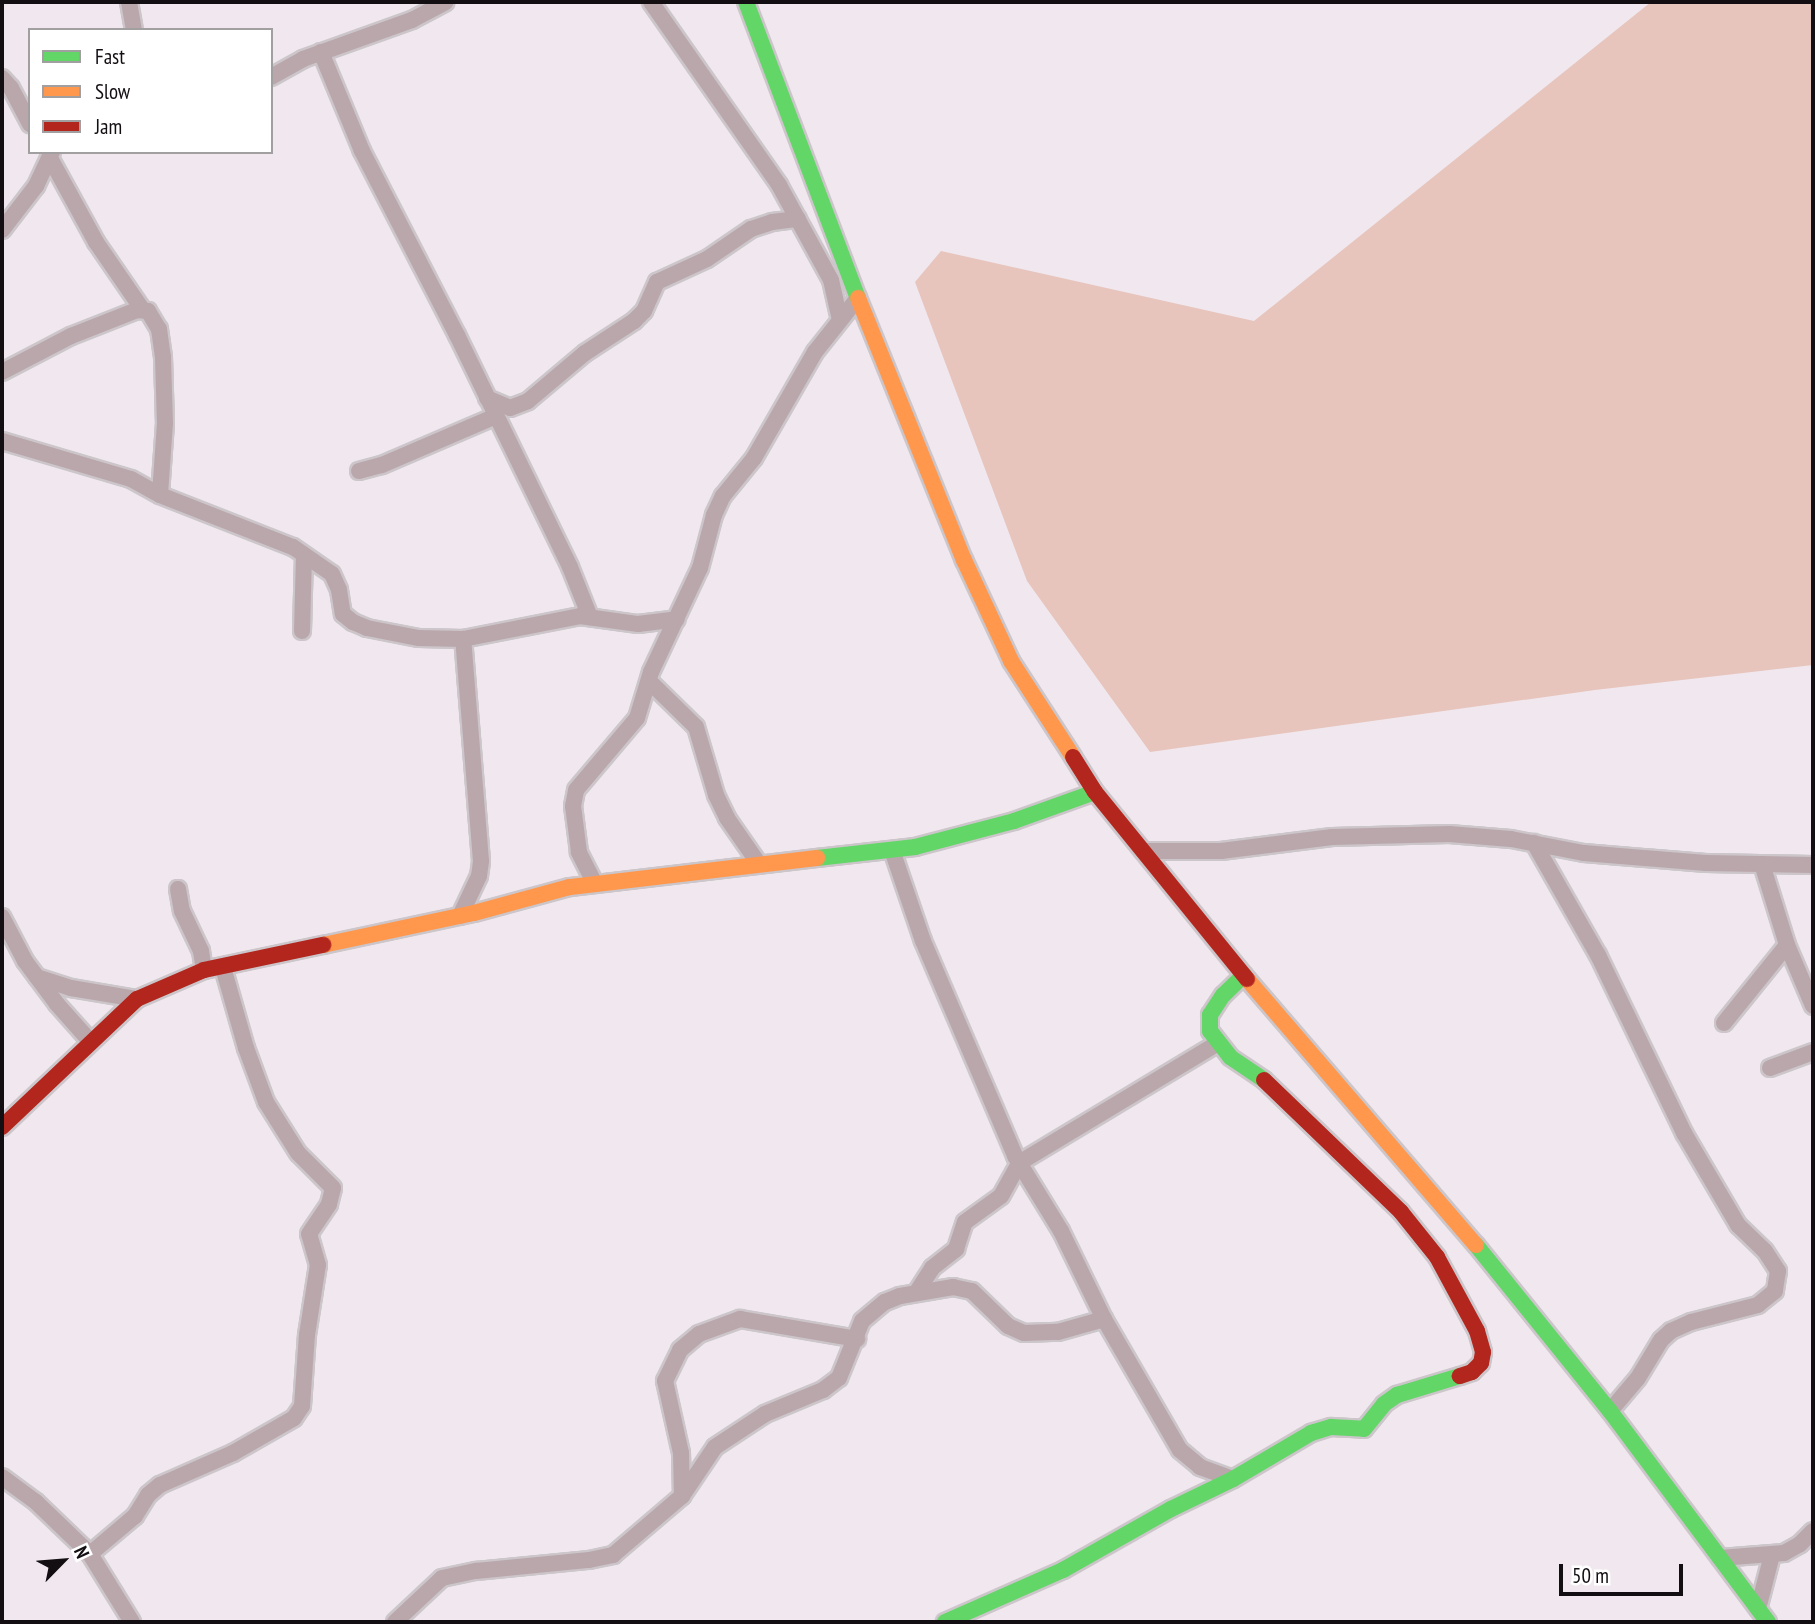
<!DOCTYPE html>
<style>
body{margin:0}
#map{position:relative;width:1815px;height:1624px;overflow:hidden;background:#f0e8ee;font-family:"PT Sans Narrow",sans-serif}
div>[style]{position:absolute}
.green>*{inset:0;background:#e7c5bd}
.roads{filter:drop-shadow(2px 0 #ccc6ca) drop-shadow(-2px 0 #ccc6ca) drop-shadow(0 2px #ccc6ca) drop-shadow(0 -2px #ccc6ca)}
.street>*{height:16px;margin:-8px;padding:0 8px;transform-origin:8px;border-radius:8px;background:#baa7ac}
.fast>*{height:16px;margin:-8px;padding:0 8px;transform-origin:8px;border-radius:8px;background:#63d668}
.slow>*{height:16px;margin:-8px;padding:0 8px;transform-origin:8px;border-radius:8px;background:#ff974d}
.jam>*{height:16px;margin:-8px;padding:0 8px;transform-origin:8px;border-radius:8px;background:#b3261e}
span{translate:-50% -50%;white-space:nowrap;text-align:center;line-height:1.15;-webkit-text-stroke:7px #fff;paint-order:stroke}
.frame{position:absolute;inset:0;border:4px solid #130e12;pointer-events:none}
.legend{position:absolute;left:28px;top:28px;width:245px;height:126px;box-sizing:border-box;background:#fff;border:2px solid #a19fa0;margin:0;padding:9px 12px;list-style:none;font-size:21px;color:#130e12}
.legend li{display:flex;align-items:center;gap:14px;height:35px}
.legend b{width:35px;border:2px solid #a19fa0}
.north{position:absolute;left:28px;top:1526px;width:70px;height:70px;-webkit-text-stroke:5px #fff;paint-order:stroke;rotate:65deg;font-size:19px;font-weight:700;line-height:28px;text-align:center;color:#130e12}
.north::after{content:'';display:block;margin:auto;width:24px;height:32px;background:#130e12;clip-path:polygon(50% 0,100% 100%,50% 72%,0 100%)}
.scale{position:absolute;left:1559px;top:1564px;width:124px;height:32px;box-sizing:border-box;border:4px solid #130e12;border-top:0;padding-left:9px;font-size:21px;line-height:24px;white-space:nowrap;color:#130e12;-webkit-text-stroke:5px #fff;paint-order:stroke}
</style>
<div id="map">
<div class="green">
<i style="clip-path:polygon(1651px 2px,1813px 2px,1813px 665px,1595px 690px,1150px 752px,1027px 581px,915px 282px,941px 251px,1254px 321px)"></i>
</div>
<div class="roads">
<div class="street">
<i style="left:129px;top:2px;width:28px;rotate:80deg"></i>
<i style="left:651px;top:2px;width:223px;rotate:55deg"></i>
<i style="left:779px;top:185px;width:108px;rotate:61.3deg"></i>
<i style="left:831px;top:280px;width:41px;rotate:77.3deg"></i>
<i style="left:321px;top:52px;width:107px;rotate:67.5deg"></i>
<i style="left:362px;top:151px;width:207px;rotate:62.7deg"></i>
<i style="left:457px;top:335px;width:258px;rotate:64deg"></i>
<i style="left:570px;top:567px;width:54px;rotate:68.2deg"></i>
<i style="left:271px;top:77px;width:37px;rotate:-29deg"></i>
<i style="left:303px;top:59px;width:116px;rotate:-19.7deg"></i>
<i style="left:412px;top:20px;width:38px;rotate:-28deg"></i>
<i style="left:2px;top:78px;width:13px;rotate:48deg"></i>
<i style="left:11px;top:88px;width:41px;rotate:62.2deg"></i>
<i style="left:50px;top:158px;width:96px;rotate:61.3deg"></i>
<i style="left:96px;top:242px;width:81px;rotate:55.5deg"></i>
<i style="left:2px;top:230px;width:56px;rotate:-52.3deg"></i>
<i style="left:36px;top:186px;width:38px;rotate:-65deg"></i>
<i style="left:2px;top:372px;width:78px;rotate:-27.6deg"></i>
<i style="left:71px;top:336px;width:71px;rotate:-21.5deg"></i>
<i style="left:137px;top:310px;width:11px;rotate:5deg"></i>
<i style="left:148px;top:311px;width:21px;rotate:59deg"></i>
<i style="left:159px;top:329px;width:28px;rotate:82deg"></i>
<i style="left:163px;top:357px;width:66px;rotate:88.3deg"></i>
<i style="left:165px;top:423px;width:72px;rotate:94deg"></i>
<i style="left:487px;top:398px;width:25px;rotate:23deg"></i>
<i style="left:510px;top:408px;width:19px;rotate:-21deg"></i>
<i style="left:528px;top:401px;width:75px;rotate:-40.1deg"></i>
<i style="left:585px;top:353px;width:59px;rotate:-33.1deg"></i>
<i style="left:634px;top:321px;width:14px;rotate:-45deg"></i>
<i style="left:644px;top:311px;width:32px;rotate:-66deg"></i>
<i style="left:657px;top:282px;width:55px;rotate:-24.7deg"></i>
<i style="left:707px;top:259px;width:53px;rotate:-34.3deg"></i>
<i style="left:751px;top:229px;width:22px;rotate:-18deg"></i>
<i style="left:772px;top:222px;width:26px;rotate:-7deg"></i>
<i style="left:2px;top:441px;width:134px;rotate:16.4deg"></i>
<i style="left:131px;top:479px;width:33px;rotate:29deg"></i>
<i style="left:160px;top:495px;width:143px;rotate:21.4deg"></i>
<i style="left:293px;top:547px;width:47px;rotate:34.7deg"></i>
<i style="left:332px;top:574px;width:17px;rotate:66deg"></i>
<i style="left:339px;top:590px;width:24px;rotate:81deg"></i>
<i style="left:343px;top:614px;width:13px;rotate:39deg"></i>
<i style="left:353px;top:622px;width:15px;rotate:23deg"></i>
<i style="left:367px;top:628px;width:53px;rotate:10.9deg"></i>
<i style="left:419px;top:638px;width:44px;rotate:1.3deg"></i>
<i style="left:463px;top:639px;width:119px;rotate:-11.1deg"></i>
<i style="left:580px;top:616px;width:59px;rotate:7.9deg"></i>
<i style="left:638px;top:624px;width:39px;rotate:-7deg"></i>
<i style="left:359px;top:471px;width:24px;rotate:-15deg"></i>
<i style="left:382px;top:465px;width:124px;rotate:-23.3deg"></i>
<i style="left:302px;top:631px;width:76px;rotate:-88.5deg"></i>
<i style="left:650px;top:682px;width:64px;rotate:44.4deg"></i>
<i style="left:696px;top:727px;width:71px;rotate:73.6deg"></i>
<i style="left:716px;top:795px;width:25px;rotate:64deg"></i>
<i style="left:727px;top:818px;width:56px;rotate:55.2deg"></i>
<i style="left:1534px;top:843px;width:129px;rotate:60.3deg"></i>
<i style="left:1598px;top:955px;width:198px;rotate:64.2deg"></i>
<i style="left:1684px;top:1133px;width:107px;rotate:59.6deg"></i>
<i style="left:1738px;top:1225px;width:37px;rotate:44deg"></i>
<i style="left:1765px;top:1251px;width:24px;rotate:57deg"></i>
<i style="left:1778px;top:1271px;width:20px;rotate:99deg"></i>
<i style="left:1775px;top:1291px;width:22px;rotate:141deg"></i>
<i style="left:1758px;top:1305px;width:69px;rotate:165.8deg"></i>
<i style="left:1691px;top:1322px;width:22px;rotate:156deg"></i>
<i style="left:1671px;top:1331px;width:13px;rotate:138deg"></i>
<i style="left:1661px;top:1340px;width:44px;rotate:121.2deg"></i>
<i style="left:1638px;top:1378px;width:43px;rotate:130.3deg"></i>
<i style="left:892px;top:850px;width:96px;rotate:71.2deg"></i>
<i style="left:923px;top:941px;width:234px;rotate:66.8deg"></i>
<i style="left:1015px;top:1156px;width:88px;rotate:58.5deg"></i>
<i style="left:1061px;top:1231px;width:98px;rotate:64deg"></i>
<i style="left:1104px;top:1319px;width:151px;rotate:59.9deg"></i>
<i style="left:1180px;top:1450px;width:26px;rotate:40deg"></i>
<i style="left:1200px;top:1467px;width:35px;rotate:20deg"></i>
<i style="left:1143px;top:851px;width:78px"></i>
<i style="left:1221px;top:851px;width:112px;rotate:-7.2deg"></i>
<i style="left:1332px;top:837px;width:117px;rotate:-1.5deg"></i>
<i style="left:1449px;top:834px;width:62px;rotate:4.6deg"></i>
<i style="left:1511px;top:839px;width:74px;rotate:10.9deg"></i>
<i style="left:1584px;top:853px;width:122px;rotate:4.7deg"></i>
<i style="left:1706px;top:863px;width:107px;rotate:1.1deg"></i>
<i style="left:1762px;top:864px;width:85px;rotate:72.8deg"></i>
<i style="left:1787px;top:945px;width:66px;rotate:66.9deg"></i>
<i style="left:595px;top:884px;width:36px;rotate:-117deg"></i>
<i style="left:579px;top:852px;width:46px;rotate:-97.4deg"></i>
<i style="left:573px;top:806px;width:16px;rotate:-79deg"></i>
<i style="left:576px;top:790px;width:94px;rotate:-49.7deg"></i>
<i style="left:637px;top:718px;width:48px;rotate:-73.1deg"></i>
<i style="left:651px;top:672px;width:115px;rotate:-64.8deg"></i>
<i style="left:700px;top:568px;width:55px;rotate:-75.2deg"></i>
<i style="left:714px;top:515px;width:21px;rotate:-65deg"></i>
<i style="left:723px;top:496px;width:49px;rotate:-50.8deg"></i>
<i style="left:754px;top:458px;width:122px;rotate:-60.1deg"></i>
<i style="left:815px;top:352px;width:69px;rotate:-51.5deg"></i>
<i style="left:178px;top:889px;width:22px;rotate:80deg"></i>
<i style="left:182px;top:911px;width:44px;rotate:64.6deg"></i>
<i style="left:201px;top:951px;width:19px;rotate:81deg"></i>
<i style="left:460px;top:916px;width:44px;rotate:-64.6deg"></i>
<i style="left:479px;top:876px;width:15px;rotate:-82deg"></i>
<i style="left:481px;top:861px;width:223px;rotate:-94.6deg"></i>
<i style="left:2px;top:917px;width:50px;rotate:62.4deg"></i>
<i style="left:25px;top:961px;width:54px;rotate:53.3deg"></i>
<i style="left:57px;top:1004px;width:50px;rotate:48.3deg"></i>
<i style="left:37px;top:977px;width:36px;rotate:18deg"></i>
<i style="left:71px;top:988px;width:67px;rotate:9.5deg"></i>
<i style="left:1724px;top:1023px;width:100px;rotate:-51.1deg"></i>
<i style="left:1770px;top:1068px;width:46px;rotate:-20.4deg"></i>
<i style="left:916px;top:1293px;width:30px;rotate:-57deg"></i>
<i style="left:932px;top:1268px;width:31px;rotate:-38deg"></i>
<i style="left:956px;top:1249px;width:28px;rotate:-72deg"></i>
<i style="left:965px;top:1222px;width:44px;rotate:-35.8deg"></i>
<i style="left:1001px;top:1196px;width:38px;rotate:-61deg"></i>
<i style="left:1019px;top:1163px;width:232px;rotate:-31.1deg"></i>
<i style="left:2px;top:1477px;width:42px;rotate:36.3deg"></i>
<i style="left:36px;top:1502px;width:75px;rotate:43.9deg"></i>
<i style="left:90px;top:1554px;width:80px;rotate:58.3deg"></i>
<i style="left:682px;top:1496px;width:59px;rotate:-56deg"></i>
<i style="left:715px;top:1447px;width:60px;rotate:-33.4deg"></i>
<i style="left:765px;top:1414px;width:63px;rotate:-22.5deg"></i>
<i style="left:823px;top:1390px;width:20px;rotate:-37deg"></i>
<i style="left:839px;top:1378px;width:61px;rotate:-68deg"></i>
<i style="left:862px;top:1321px;width:30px;rotate:-40deg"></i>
<i style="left:885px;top:1302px;width:16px;rotate:-22deg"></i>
<i style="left:900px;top:1296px;width:54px;rotate:-9.6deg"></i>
<i style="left:953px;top:1287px;width:19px;rotate:12deg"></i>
<i style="left:972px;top:1291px;width:50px;rotate:44.2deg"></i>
<i style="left:1008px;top:1326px;width:17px;rotate:24deg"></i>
<i style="left:1024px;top:1333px;width:34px;rotate:-2deg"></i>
<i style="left:1058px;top:1332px;width:48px;rotate:-15.8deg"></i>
<i style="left:90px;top:1554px;width:59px;rotate:-40.2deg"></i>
<i style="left:135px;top:1516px;width:25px;rotate:-58deg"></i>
<i style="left:148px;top:1495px;width:16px;rotate:-40deg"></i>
<i style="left:160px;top:1485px;width:80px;rotate:-23.7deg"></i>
<i style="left:233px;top:1453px;width:70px;rotate:-29.8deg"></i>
<i style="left:294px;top:1418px;width:14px;rotate:-56deg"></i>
<i style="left:302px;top:1406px;width:71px;rotate:-86deg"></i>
<i style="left:307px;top:1335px;width:71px;rotate:-81.1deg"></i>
<i style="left:318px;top:1265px;width:32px;rotate:-106deg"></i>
<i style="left:309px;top:1234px;width:36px;rotate:-56deg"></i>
<i style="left:329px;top:1204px;width:16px;rotate:-76deg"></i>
<i style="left:333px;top:1188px;width:49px;rotate:-135deg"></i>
<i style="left:298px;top:1153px;width:60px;rotate:-122.1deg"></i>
<i style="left:266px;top:1102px;width:58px;rotate:-110.3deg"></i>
<i style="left:246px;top:1048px;width:84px;rotate:-105.9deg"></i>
<i style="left:1720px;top:1558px;width:64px;rotate:-4.5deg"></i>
<i style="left:1784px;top:1553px;width:18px;rotate:-29deg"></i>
<i style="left:1800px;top:1544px;width:18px;rotate:-45deg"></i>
<i style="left:1758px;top:1609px;width:56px;rotate:-75.5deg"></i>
<i style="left:395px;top:1622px;width:64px;rotate:-43.1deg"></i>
<i style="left:442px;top:1578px;width:35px;rotate:-12deg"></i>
<i style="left:476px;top:1571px;width:114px;rotate:-5.6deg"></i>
<i style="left:589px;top:1560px;width:25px;rotate:-12deg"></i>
<i style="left:613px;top:1555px;width:91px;rotate:-40.5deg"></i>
<i style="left:682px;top:1496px;width:43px;rotate:-91.3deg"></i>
<i style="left:681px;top:1453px;width:74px;rotate:-102.5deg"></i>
<i style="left:665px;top:1381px;width:34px;rotate:-64deg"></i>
<i style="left:680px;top:1350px;width:25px;rotate:-40deg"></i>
<i style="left:699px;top:1334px;width:44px;rotate:-20.1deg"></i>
<i style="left:740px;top:1319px;width:119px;rotate:9.7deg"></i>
</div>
<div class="fast">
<i style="left:746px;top:2px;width:316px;rotate:69.3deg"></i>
<i style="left:817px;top:858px;width:99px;rotate:-6.4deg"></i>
<i style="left:915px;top:847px;width:102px;rotate:-14.7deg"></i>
<i style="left:1014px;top:821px;width:86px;rotate:-19.7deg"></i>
<i style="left:1244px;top:975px;width:29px;rotate:136deg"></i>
<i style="left:1223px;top:995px;width:24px;rotate:123deg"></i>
<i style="left:1210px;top:1015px;width:16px;rotate:90deg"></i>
<i style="left:1210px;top:1031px;width:33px;rotate:52deg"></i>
<i style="left:1230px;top:1057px;width:41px;rotate:34.1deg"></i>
<i style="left:1476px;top:1245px;width:213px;rotate:51.1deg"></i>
<i style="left:1610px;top:1411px;width:264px;rotate:53.2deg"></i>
<i style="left:945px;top:1622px;width:129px;rotate:-23.8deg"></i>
<i style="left:1063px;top:1570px;width:124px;rotate:-29.5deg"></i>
<i style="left:1171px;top:1509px;width:69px;rotate:-25.8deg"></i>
<i style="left:1233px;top:1479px;width:91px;rotate:-30.5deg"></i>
<i style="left:1311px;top:1433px;width:21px;rotate:-17deg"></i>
<i style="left:1331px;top:1427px;width:33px;rotate:3deg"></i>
<i style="left:1364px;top:1429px;width:32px;rotate:-51deg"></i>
<i style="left:1384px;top:1404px;width:16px;rotate:-35deg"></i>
<i style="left:1397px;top:1395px;width:66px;rotate:-16.8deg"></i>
</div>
<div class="slow">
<i style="left:858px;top:298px;width:283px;rotate:68deg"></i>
<i style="left:964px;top:560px;width:111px;rotate:65deg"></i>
<i style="left:1011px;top:661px;width:114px;rotate:57.1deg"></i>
<i style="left:323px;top:945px;width:154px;rotate:-12deg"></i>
<i style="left:474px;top:913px;width:99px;rotate:-15.2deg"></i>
<i style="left:570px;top:887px;width:249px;rotate:-6.7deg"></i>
<i style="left:1247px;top:979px;width:351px;rotate:49.3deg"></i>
</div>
<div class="jam">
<i style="left:1073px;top:757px;width:41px;rotate:57.8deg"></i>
<i style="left:1095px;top:792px;width:241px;rotate:50.9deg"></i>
<i style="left:1264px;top:1080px;width:190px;rotate:43.9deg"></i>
<i style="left:1401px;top:1212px;width:58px;rotate:51.3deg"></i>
<i style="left:1437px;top:1257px;width:84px;rotate:61.6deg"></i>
<i style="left:1477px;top:1331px;width:22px;rotate:74deg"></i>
<i style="left:1483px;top:1352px;width:11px;rotate:100deg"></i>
<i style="left:1481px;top:1363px;width:13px;rotate:135deg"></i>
<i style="left:1472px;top:1372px;width:13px;rotate:162deg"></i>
<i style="left:2px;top:1127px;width:186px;rotate:-43.5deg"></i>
<i style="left:137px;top:999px;width:73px;rotate:-23.4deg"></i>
<i style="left:204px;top:970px;width:122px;rotate:-11.9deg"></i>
</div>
</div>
<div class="frame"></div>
<ul class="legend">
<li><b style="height:9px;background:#63d668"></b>Fast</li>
<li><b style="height:9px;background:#ff974d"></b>Slow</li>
<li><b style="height:9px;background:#b3261e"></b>Jam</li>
</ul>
<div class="north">N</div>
<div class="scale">50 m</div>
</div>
